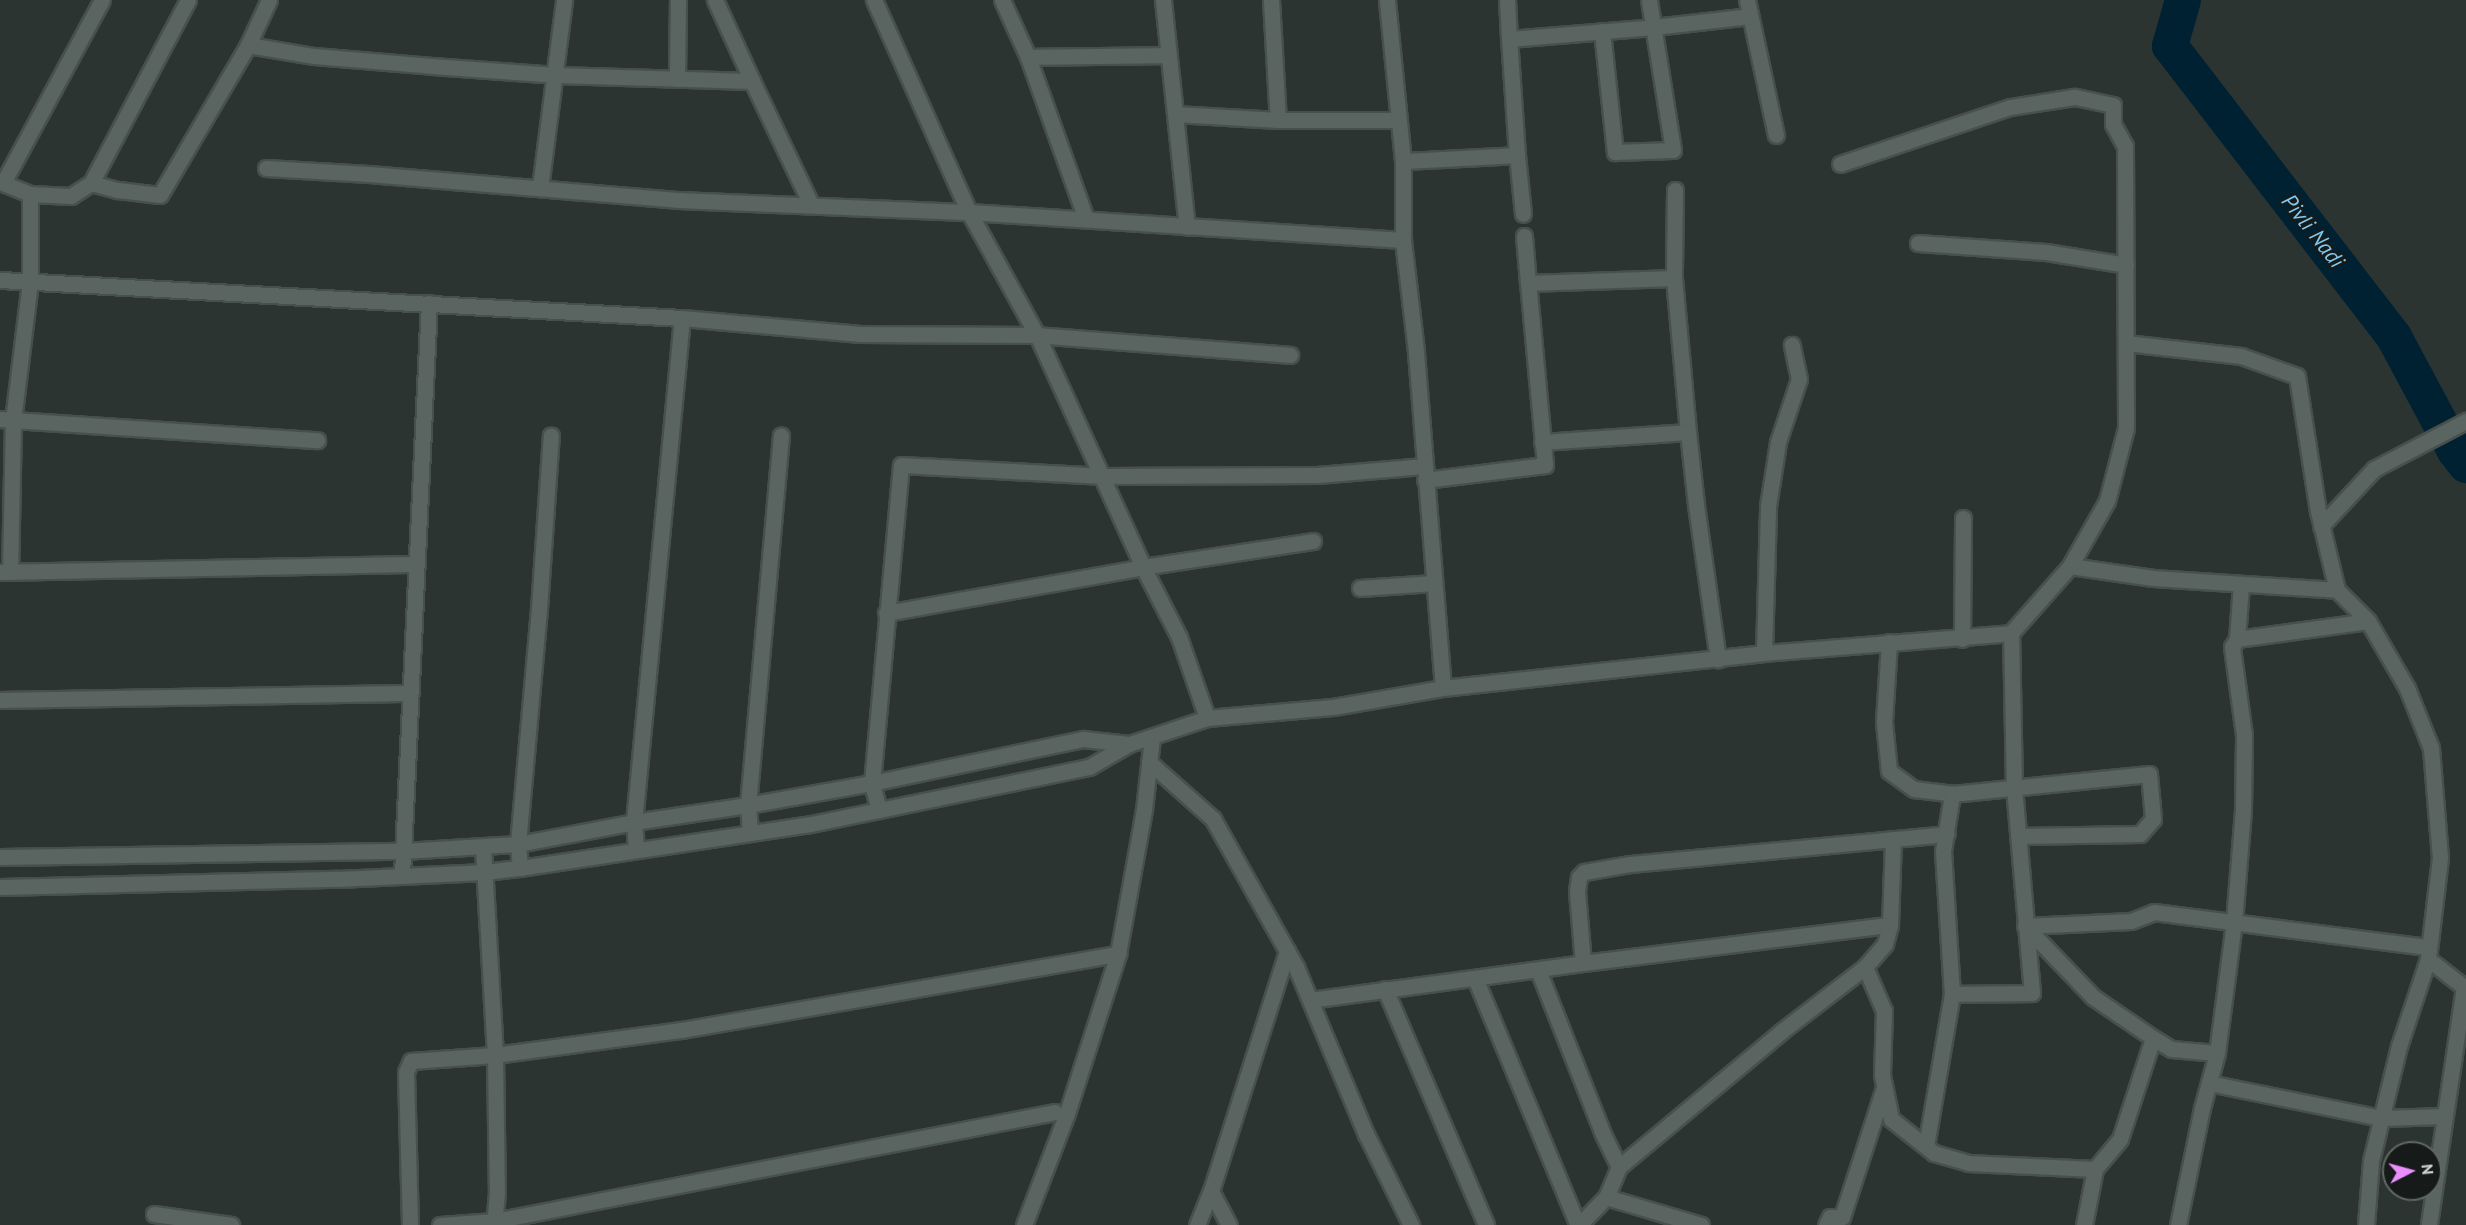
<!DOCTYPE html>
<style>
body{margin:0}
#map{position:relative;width:2466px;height:1225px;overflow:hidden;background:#2b3431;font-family:"PT Sans",sans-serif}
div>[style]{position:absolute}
.river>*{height:36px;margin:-18px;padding:0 18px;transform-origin:18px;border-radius:18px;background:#002132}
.roads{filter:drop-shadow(2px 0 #48504d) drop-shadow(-2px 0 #48504d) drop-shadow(0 2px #48504d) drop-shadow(0 -2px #48504d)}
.minor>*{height:15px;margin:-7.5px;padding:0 7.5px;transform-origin:7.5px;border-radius:7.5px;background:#5a6461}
span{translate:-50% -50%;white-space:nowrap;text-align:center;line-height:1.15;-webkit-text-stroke:4.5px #161b19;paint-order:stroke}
.water-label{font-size:22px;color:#7fc9f3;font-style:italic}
.north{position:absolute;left:2382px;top:1141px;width:60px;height:60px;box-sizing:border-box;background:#161b19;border:2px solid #606664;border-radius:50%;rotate:84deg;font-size:16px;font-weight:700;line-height:24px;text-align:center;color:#d0d6d4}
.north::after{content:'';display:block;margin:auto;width:21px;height:27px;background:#ea8dfd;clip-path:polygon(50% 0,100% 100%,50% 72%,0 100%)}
</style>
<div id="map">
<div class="river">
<i style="left:2183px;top:0;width:48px;rotate:105.8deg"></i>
<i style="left:2170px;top:46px;width:367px;rotate:52.4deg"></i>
<i style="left:2394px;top:337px;width:129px;rotate:61.8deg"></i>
<i style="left:2455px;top:451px;width:18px;rotate:52deg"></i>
</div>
<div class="roads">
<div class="minor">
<i style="left:188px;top:0;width:207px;rotate:117.9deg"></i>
<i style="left:91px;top:183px;width:24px;rotate:147deg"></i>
<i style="left:71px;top:196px;width:41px;rotate:-177.2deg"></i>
<i style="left:30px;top:194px;width:88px;rotate:90deg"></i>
<i style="left:30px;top:282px;width:139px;rotate:97deg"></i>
<i style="left:13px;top:420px;width:305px;rotate:3.8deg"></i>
<i style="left:715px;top:0;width:89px;rotate:65.4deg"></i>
<i style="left:874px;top:0;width:232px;rotate:65.9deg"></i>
<i style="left:969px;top:212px;width:141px;rotate:61.1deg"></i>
<i style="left:1037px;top:335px;width:255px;rotate:65.4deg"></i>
<i style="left:1143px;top:567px;width:79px;rotate:62.8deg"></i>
<i style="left:1179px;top:637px;width:86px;rotate:70.9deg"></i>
<i style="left:1002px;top:0;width:63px;rotate:65.5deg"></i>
<i style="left:1028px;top:57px;width:172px;rotate:70.3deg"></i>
<i style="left:1163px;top:0;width:228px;rotate:84deg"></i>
<i style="left:1271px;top:0;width:120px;rotate:86.7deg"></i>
<i style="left:1278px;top:120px;width:119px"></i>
<i style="left:1507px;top:0;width:39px;rotate:87deg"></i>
<i style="left:1747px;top:0;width:138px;rotate:77.9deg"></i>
<i style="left:1602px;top:31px;width:122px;rotate:83.9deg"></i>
<i style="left:1615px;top:152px;width:58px;rotate:-2deg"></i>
<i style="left:1673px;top:150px;width:152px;rotate:-99.1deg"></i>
<i style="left:248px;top:45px;width:67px;rotate:9.5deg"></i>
<i style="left:314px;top:56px;width:118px;rotate:4.8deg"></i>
<i style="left:432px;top:66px;width:125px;rotate:4.1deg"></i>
<i style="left:557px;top:75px;width:195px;rotate:1.8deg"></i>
<i style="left:752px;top:81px;width:136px;rotate:64.4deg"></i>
<i style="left:1028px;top:57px;width:140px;rotate:-0.8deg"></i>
<i style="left:677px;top:79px;width:79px;rotate:-89.3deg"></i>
<i style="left:1175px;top:114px;width:103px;rotate:3.3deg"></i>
<i style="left:1517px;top:155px;width:59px;rotate:84.2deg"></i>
<i style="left:1403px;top:161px;width:114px;rotate:-3deg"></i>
<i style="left:1517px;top:155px;width:116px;rotate:-93.9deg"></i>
<i style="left:1509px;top:39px;width:145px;rotate:-4.7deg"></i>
<i style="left:1654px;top:27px;width:97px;rotate:-6.5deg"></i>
<i style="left:266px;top:168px;width:103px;rotate:3.3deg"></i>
<i style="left:369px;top:174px;width:312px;rotate:4.8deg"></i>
<i style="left:680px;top:200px;width:289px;rotate:2.4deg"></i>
<i style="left:969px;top:212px;width:435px;rotate:3.7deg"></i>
<i style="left:1403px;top:240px;width:79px;rotate:-90deg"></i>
<i style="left:1403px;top:161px;width:162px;rotate:-95.7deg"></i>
<i style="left:91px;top:183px;width:28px;rotate:15deg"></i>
<i style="left:118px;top:190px;width:42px;rotate:6.8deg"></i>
<i style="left:160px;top:195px;width:174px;rotate:-59.6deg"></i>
<i style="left:248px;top:45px;width:50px;rotate:-65deg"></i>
<i style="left:540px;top:188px;width:190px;rotate:-82.7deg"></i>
<i style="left:1675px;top:190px;width:88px;rotate:90.7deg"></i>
<i style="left:1674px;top:278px;width:155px;rotate:84.8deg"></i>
<i style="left:1688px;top:432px;width:73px;rotate:83.7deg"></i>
<i style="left:1696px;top:505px;width:156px;rotate:81.9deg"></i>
<i style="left:30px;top:194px;width:29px;rotate:-158deg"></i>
<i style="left:3px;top:183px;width:208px;rotate:-61.6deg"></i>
<i style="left:1524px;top:236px;width:47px;rotate:85.1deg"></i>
<i style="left:1528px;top:283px;width:146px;rotate:-2deg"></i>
<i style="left:1918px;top:243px;width:128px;rotate:4deg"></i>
<i style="left:2046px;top:252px;width:81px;rotate:9.2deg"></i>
<i style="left:0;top:280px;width:683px;rotate:3.19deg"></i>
<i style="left:682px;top:318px;width:179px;rotate:5.1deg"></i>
<i style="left:860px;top:334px;width:177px;rotate:0.3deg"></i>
<i style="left:1037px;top:335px;width:254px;rotate:4.5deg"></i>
<i style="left:2126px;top:343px;width:116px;rotate:6.4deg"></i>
<i style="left:2241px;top:356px;width:59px;rotate:19.7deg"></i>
<i style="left:2297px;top:376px;width:137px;rotate:81.2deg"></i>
<i style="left:2318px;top:511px;width:81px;rotate:76.5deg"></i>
<i style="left:0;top:419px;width:13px;rotate:4deg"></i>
<i style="left:13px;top:420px;width:152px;rotate:91.1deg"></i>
<i style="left:1542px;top:442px;width:146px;rotate:-3.9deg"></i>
<i style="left:1425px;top:480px;width:121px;rotate:-7.1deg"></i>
<i style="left:1545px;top:465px;width:183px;rotate:-95.3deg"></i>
<i style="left:2321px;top:526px;width:78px;rotate:-47.1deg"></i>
<i style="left:2374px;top:469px;width:104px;rotate:-27.6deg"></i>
<i style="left:2070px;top:566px;width:84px;rotate:8.2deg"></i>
<i style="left:2153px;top:578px;width:184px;rotate:3.7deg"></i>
<i style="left:2337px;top:590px;width:44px;rotate:45deg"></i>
<i style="left:2368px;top:621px;width:78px;rotate:59.8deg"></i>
<i style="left:2407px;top:688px;width:65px;rotate:68.2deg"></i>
<i style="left:2431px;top:748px;width:110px;rotate:85.3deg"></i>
<i style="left:2440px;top:858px;width:102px;rotate:96.8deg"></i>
<i style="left:2428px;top:959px;width:92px;rotate:108.4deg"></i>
<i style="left:2399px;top:1046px;width:118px;rotate:103.7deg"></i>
<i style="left:2371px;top:1161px;width:64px;rotate:94.5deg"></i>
<i style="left:0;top:572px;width:416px;rotate:-1.1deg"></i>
<i style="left:1360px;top:588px;width:74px;rotate:-3.9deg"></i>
<i style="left:886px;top:613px;width:261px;rotate:-10.1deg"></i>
<i style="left:1143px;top:567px;width:172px;rotate:-8.7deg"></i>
<i style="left:1962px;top:639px;width:121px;rotate:-89.5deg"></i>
<i style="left:2237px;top:639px;width:55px;rotate:-85.8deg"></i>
<i style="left:1889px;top:642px;width:80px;rotate:93.6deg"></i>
<i style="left:1884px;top:722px;width:49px;rotate:84.2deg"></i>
<i style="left:1889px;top:771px;width:31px;rotate:36deg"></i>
<i style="left:1914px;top:789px;width:38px;rotate:7deg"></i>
<i style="left:1764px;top:653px;width:147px;rotate:-88.4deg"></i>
<i style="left:1768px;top:506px;width:65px;rotate:-81.1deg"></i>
<i style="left:1778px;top:442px;width:66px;rotate:-71.6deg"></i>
<i style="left:1799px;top:379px;width:35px;rotate:-102deg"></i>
<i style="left:1443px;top:688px;width:323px;rotate:-6.2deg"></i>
<i style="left:1764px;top:653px;width:248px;rotate:-4.6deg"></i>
<i style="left:2011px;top:633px;width:89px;rotate:-48.6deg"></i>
<i style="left:2070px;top:566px;width:75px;rotate:-60.4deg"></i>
<i style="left:2107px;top:501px;width:75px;rotate:-75.4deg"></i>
<i style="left:2126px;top:428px;width:282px;rotate:-90.2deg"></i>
<i style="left:2125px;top:146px;width:25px;rotate:-119deg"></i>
<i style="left:2113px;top:124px;width:19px;rotate:-90deg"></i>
<i style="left:2113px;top:105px;width:40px;rotate:-168deg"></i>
<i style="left:2074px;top:97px;width:65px;rotate:171.1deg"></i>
<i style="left:2010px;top:107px;width:179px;rotate:161.5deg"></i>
<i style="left:0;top:700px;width:410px;rotate:-1deg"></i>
<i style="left:1149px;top:762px;width:86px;rotate:41.7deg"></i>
<i style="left:1213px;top:819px;width:170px;rotate:60.7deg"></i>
<i style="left:1296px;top:967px;width:181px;rotate:67.3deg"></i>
<i style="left:1366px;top:1134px;width:102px;rotate:63.7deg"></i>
<i style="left:879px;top:810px;width:28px;rotate:-105deg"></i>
<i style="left:872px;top:783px;width:319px;rotate:-84.8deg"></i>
<i style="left:901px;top:465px;width:203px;rotate:3.1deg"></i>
<i style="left:1104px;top:476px;width:213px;rotate:-0.3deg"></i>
<i style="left:1317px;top:475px;width:107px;rotate:-4.8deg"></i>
<i style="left:750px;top:833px;width:28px;rotate:-94deg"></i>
<i style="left:748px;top:805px;width:371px;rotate:-84.9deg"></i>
<i style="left:483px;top:847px;width:208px;rotate:86.7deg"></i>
<i style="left:495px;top:1055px;width:137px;rotate:89.2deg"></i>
<i style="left:497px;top:1192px;width:33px;rotate:95deg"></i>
<i style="left:636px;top:850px;width:28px;rotate:-94deg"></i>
<i style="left:634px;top:822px;width:506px;rotate:-84.56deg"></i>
<i style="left:0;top:857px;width:403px;rotate:-0.9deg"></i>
<i style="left:403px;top:851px;width:115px;rotate:-3.5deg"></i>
<i style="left:518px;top:844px;width:118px;rotate:-10.7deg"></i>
<i style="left:634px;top:822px;width:115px;rotate:-8.5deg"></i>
<i style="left:748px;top:805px;width:126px;rotate:-10.1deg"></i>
<i style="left:872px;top:783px;width:216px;rotate:-11.8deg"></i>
<i style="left:1083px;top:739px;width:46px;rotate:6.2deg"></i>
<i style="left:520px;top:868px;width:24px;rotate:-95deg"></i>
<i style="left:518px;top:844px;width:236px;rotate:-84.9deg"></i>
<i style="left:539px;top:609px;width:174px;rotate:-86.1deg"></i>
<i style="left:402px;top:875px;width:573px;rotate:-87.3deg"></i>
<i style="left:0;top:887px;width:338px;rotate:-1.4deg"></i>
<i style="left:338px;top:879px;width:147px;rotate:-2.7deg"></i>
<i style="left:485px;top:872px;width:35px;rotate:-7deg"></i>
<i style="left:520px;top:868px;width:289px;rotate:-8.6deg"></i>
<i style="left:806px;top:825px;width:289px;rotate:-11.6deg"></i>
<i style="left:1089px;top:767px;width:46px;rotate:-29.9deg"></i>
<i style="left:1129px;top:744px;width:82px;rotate:-18.4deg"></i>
<i style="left:1207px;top:718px;width:126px;rotate:-5deg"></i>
<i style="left:1333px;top:707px;width:112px;rotate:-9.8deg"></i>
<i style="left:1443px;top:688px;width:338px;rotate:-94.6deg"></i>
<i style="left:1416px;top:351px;width:112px;rotate:-96.7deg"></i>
<i style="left:1890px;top:925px;width:86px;rotate:-88deg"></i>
<i style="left:2025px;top:926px;width:106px;rotate:-2.7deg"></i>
<i style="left:2131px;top:921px;width:25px;rotate:-21deg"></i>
<i style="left:2154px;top:912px;width:277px;rotate:7.3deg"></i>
<i style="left:2025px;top:926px;width:98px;rotate:46.2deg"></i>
<i style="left:2093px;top:997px;width:73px;rotate:34.3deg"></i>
<i style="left:2153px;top:1038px;width:21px;rotate:31deg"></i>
<i style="left:2171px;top:1049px;width:46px;rotate:5deg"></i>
<i style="left:2428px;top:959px;width:46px;rotate:37.9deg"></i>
<i style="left:2464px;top:987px;width:241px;rotate:98.4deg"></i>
<i style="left:1583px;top:963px;width:72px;rotate:-94.8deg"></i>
<i style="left:1577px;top:891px;width:14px;rotate:-82deg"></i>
<i style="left:1579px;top:877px;width:7px;rotate:-45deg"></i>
<i style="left:1584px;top:872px;width:47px;rotate:-9.9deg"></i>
<i style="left:1630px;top:864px;width:318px;rotate:-5.4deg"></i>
<i style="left:1865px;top:967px;width:48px;rotate:66.6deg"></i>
<i style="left:1884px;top:1011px;width:64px;rotate:91.8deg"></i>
<i style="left:1882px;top:1075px;width:45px;rotate:78.4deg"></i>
<i style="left:1891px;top:1119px;width:55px;rotate:38.3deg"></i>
<i style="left:1934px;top:1153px;width:35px;rotate:16deg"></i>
<i style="left:1968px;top:1163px;width:127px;rotate:2.7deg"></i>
<i style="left:2095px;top:1169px;width:57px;rotate:101.1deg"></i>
<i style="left:1475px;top:978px;width:268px;rotate:67.4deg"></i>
<i style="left:1385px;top:989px;width:257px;rotate:66.8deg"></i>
<i style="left:1952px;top:994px;width:143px;rotate:-93.6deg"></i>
<i style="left:1943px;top:851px;width:58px;rotate:-81deg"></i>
<i style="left:1952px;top:794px;width:198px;rotate:-5.8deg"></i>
<i style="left:2149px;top:774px;width:45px;rotate:84.9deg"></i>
<i style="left:2153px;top:819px;width:20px;rotate:131deg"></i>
<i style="left:2140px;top:834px;width:122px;rotate:179.1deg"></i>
<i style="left:1310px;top:1000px;width:275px;rotate:-7.7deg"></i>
<i style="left:1583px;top:963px;width:309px;rotate:-7.1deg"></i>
<i style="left:1890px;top:925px;width:20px;rotate:105deg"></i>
<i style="left:1885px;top:944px;width:30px;rotate:131deg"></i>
<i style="left:1865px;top:967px;width:105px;rotate:142.4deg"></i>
<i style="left:1782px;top:1031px;width:212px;rotate:140.2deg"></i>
<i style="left:1619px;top:1167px;width:37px;rotate:-116deg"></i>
<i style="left:1603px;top:1134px;width:176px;rotate:-111.6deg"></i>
<i style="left:2209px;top:1083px;width:176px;rotate:11.5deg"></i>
<i style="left:2381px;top:1118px;width:64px;rotate:-1.8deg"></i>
<i style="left:1926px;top:1146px;width:154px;rotate:-80.3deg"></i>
<i style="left:1952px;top:994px;width:80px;rotate:-0.7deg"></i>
<i style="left:2032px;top:993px;width:207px;rotate:-95deg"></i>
<i style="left:2014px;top:787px;width:154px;rotate:-91.1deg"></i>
<i style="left:1619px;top:1167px;width:33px;rotate:113deg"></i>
<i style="left:1606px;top:1197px;width:99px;rotate:16.4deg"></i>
<i style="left:2095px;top:1169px;width:39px;rotate:-50deg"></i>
<i style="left:2120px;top:1139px;width:106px;rotate:-71.9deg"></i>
<i style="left:154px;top:1214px;width:78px;rotate:8.1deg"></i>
<i style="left:410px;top:1225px;width:153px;rotate:-91.5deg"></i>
<i style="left:406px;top:1072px;width:12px;rotate:-66deg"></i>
<i style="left:411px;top:1061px;width:84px;rotate:-4.1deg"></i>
<i style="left:495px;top:1055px;width:188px;rotate:-7.7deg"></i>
<i style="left:681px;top:1030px;width:444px;rotate:-9.9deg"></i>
<i style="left:440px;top:1225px;width:54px;rotate:-4.2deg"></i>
<i style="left:494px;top:1221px;width:571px;rotate:-11deg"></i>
<i style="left:1024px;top:1225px;width:120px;rotate:-69deg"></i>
<i style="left:1067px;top:1113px;width:167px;rotate:-72.2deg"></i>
<i style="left:1118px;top:954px;width:146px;rotate:-79.8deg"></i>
<i style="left:1144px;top:810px;width:72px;rotate:-83.7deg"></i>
<i style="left:1197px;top:1225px;width:37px;rotate:-68deg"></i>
<i style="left:1229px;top:1225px;width:38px;rotate:-118deg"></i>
<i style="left:1211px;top:1191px;width:252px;rotate:-72.4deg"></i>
<i style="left:1579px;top:1225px;width:39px;rotate:-46deg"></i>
<i style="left:1826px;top:1225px;width:9px;rotate:-63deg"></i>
<i style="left:1830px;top:1217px;width:12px"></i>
<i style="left:1842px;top:1217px;width:133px;rotate:-72deg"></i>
<i style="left:2178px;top:1225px;width:119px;rotate:-78.4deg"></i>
<i style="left:2202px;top:1108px;width:57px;rotate:-74.7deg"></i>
<i style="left:2217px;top:1053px;width:132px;rotate:-82.6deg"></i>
<i style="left:2234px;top:922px;width:113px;rotate:-85.4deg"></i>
<i style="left:2243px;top:809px;width:74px;rotate:-89.2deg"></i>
<i style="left:2244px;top:735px;width:89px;rotate:-97.8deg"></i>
<i style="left:2232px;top:647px;width:9px;rotate:-58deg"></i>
<i style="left:2237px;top:639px;width:132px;rotate:-7.8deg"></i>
</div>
</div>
<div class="water-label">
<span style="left:2313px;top:231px;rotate:52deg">Pivli Nadi</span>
</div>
<div class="north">N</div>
</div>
